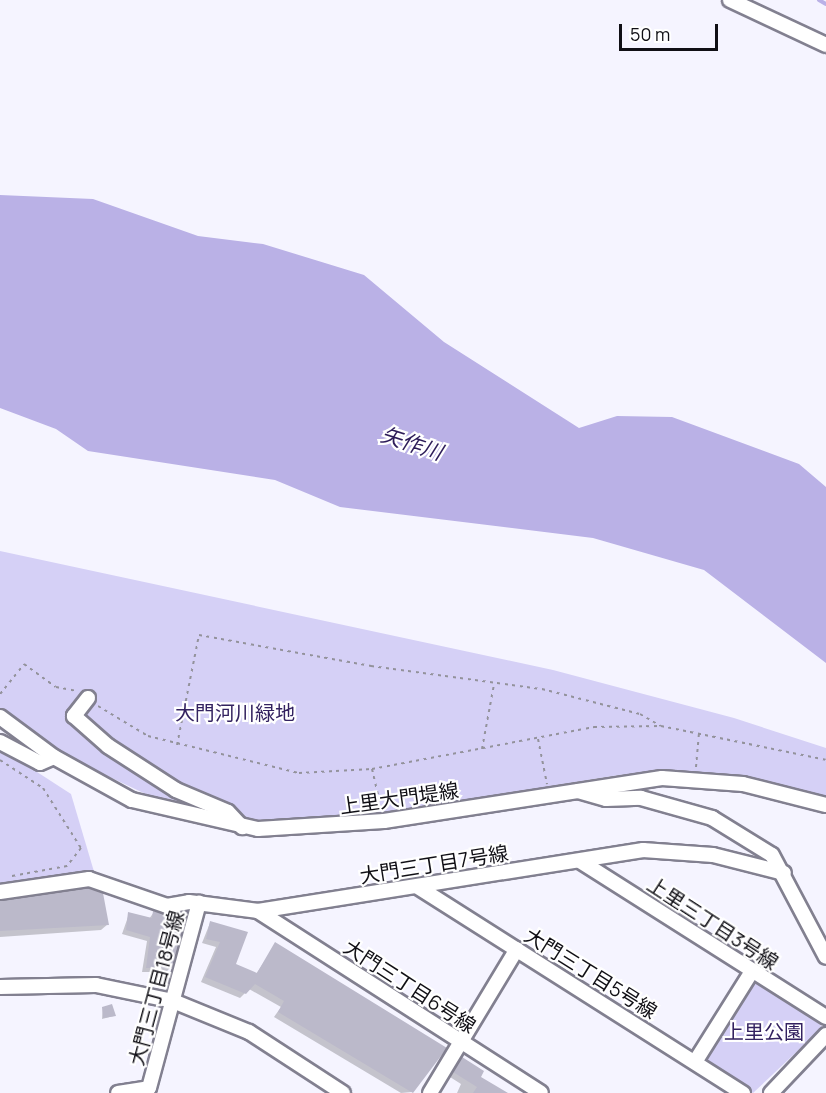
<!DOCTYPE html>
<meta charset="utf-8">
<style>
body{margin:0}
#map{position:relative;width:826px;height:1093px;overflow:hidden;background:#f5f4ff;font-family:Manrope,"Noto Sans JP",sans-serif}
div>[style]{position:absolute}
.green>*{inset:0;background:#d5d0f6}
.water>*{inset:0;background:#bab1e6}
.shadow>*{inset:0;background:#0003}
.stream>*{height:4px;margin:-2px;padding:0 2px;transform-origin:2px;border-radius:2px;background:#bab1e6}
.building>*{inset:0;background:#bbb9ca}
.path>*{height:2px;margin-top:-1px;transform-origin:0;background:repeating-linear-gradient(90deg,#93929b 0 3px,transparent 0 7.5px)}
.roads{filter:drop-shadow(2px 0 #828090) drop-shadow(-2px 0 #828090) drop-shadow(0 2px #828090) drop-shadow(0 -2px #828090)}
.minor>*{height:14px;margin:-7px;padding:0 7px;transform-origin:7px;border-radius:7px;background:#fff}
span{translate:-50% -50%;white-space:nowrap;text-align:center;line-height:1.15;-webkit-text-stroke:4.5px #fff;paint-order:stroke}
.park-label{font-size:20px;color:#332260}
.street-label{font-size:20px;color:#100f15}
.water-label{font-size:21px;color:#2d1c59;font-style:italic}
.scale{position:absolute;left:619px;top:24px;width:99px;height:27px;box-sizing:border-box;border:3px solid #100f15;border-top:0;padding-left:8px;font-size:18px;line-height:21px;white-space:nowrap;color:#100f15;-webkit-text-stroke:4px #fff;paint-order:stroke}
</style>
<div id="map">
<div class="green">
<i style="clip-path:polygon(0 551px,553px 670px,734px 718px,826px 748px,826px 798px,766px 782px,690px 772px,619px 775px,361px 817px,292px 822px,223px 818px,169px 805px,63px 755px,0 708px)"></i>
<i style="clip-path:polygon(0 748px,71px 794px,95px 875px,0 886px)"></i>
<i style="clip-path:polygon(756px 979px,823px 1027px,753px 1093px,703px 1061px)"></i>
</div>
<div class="water">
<i style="clip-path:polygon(0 195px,93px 199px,198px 236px,263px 244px,364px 275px,444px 342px,579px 428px,617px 416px,672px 417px,799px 464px,826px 487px,826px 663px,704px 570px,593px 538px,340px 507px,275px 480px,88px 451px,56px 429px,0 408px)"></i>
</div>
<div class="shadow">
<i style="clip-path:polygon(0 902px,108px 924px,101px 930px,0 937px)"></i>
<i style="clip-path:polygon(154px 912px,171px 967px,166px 972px,142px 972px,147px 941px,122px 934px,129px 914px,149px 919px)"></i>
<i style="clip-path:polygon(210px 923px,234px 965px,256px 974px,276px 944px,412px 1092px,401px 1093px,274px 1017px,281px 1007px,249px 989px,240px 998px,201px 982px,216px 947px,202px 943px)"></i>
<i style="clip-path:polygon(103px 1008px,114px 1016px,102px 1019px)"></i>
<i style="clip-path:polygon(463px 1059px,479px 1078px,502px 1093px,457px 1093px,461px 1084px,450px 1077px)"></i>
</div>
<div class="stream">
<i style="left:819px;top:0;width:8px;rotate:30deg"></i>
</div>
<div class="building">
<i style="clip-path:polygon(88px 888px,103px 893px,109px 925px,0 931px,0 901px)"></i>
<i style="clip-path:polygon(153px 911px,185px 919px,172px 968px,146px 968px,150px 937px,126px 930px,128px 912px,152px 918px)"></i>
<i style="clip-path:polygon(210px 921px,248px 932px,236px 964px,257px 973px,275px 942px,447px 1048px,413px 1093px,278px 1012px,284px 1001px,255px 984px,246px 994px,205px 977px,220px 942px,206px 939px)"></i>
<i style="clip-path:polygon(112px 1004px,116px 1016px,103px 1018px,102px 1007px)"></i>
<i style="clip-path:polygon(462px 1057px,484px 1071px,481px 1077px,508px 1093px,473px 1093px,477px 1087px,453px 1072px)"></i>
</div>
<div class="path">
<i style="left:0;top:694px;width:38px;rotate:-51deg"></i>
<i style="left:24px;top:664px;width:39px;rotate:36deg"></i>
<i style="left:56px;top:687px;width:20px;rotate:11deg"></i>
<i style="left:98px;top:706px;width:58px;rotate:31deg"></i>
<i style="left:148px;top:736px;width:155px;rotate:13.8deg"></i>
<i style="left:299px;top:773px;width:73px;rotate:-3.1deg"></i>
<i style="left:372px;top:769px;width:226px;rotate:-10.7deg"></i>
<i style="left:594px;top:727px;width:67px;rotate:-0.9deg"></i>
<i style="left:661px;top:726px;width:168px;rotate:11.6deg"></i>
<i style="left:538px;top:739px;width:46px;rotate:78.7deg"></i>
<i style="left:177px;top:745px;width:112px;rotate:-78.7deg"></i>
<i style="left:199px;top:635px;width:175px;rotate:10.2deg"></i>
<i style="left:371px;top:666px;width:173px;rotate:7.7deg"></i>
<i style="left:542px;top:689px;width:101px;rotate:14.3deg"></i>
<i style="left:640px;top:714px;width:24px;rotate:30deg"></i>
<i style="left:482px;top:749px;width:66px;rotate:-79.5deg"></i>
<i style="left:0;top:760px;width:51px;rotate:33.1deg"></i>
<i style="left:43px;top:788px;width:71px;rotate:57.7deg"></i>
<i style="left:81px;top:848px;width:23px;rotate:128deg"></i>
<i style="left:67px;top:866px;width:56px;rotate:169.7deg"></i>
<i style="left:696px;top:767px;width:33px;rotate:-85deg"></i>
<i style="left:372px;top:769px;width:39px;rotate:77deg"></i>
</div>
<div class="roads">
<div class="minor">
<i style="left:730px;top:0;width:106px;rotate:25.1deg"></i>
<i style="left:88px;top:698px;width:23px;rotate:128deg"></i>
<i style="left:74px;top:716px;width:45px;rotate:41.4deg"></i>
<i style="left:108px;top:746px;width:81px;rotate:32.9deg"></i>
<i style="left:176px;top:790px;width:56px;rotate:22.9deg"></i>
<i style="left:228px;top:812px;width:21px;rotate:47deg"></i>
<i style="left:0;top:717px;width:67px;rotate:36.5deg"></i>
<i style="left:54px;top:757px;width:89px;rotate:28.9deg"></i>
<i style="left:132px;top:800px;width:129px;rotate:13deg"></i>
<i style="left:258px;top:829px;width:126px;rotate:-3.6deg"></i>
<i style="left:384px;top:821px;width:281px;rotate:-8.8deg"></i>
<i style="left:662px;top:778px;width:81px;rotate:4.2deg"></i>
<i style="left:743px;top:784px;width:86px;rotate:14.2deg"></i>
<i style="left:0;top:742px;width:45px;rotate:27.7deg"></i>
<i style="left:40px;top:763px;width:15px;rotate:-23deg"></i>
<i style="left:578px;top:791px;width:29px;rotate:16deg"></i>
<i style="left:606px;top:799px;width:35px;rotate:-2deg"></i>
<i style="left:641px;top:798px;width:74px;rotate:15.7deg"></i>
<i style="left:712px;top:818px;width:70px;rotate:31.7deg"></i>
<i style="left:772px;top:855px;width:115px;rotate:62.1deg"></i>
<i style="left:580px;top:861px;width:291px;rotate:32.4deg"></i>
<i style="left:418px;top:887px;width:385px;rotate:32.4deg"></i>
<i style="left:0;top:892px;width:90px;rotate:-8.3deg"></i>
<i style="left:89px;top:879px;width:83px;rotate:19.1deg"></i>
<i style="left:167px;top:906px;width:22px;rotate:-10deg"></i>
<i style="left:189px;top:902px;width:70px;rotate:7.4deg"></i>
<i style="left:258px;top:911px;width:390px;rotate:-9deg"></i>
<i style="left:643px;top:850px;width:70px;rotate:4.1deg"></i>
<i style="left:713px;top:855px;width:73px;rotate:14.2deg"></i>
<i style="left:258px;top:911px;width:336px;rotate:32.7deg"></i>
<i style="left:0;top:987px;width:96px;rotate:-1.2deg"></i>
<i style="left:96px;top:985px;width:79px;rotate:11.7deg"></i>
<i style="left:173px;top:1001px;width:82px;rotate:22.2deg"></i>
<i style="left:249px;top:1032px;width:112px;rotate:33deg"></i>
<i style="left:695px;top:1062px;width:107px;rotate:-57.9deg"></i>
<i style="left:149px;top:1088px;width:192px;rotate:-74.9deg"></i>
<i style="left:118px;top:1093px;width:31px;rotate:-9deg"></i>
<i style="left:430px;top:1093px;width:168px;rotate:-58.9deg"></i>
<i style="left:771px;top:1093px;width:80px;rotate:-46.5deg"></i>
</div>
</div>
<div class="park-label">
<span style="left:235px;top:712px">大門河川緑地</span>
<span style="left:764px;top:1031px">上里公園</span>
</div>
<div class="street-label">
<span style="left:399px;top:798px;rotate:-8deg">上里大門堤線</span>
<span style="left:434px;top:864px;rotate:-9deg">大門三丁目7号線</span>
<span style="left:713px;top:923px;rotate:33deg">上里三丁目3号線</span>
<span style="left:591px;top:973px;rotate:32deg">大門三丁目5号線</span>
<span style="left:410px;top:986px;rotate:33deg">大門三丁目6号線</span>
<span style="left:156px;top:988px;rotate:-75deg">大門三丁目18号線</span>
</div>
<div class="water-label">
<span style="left:412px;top:443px;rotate:18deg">矢作川</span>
</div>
<div class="scale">50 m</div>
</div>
